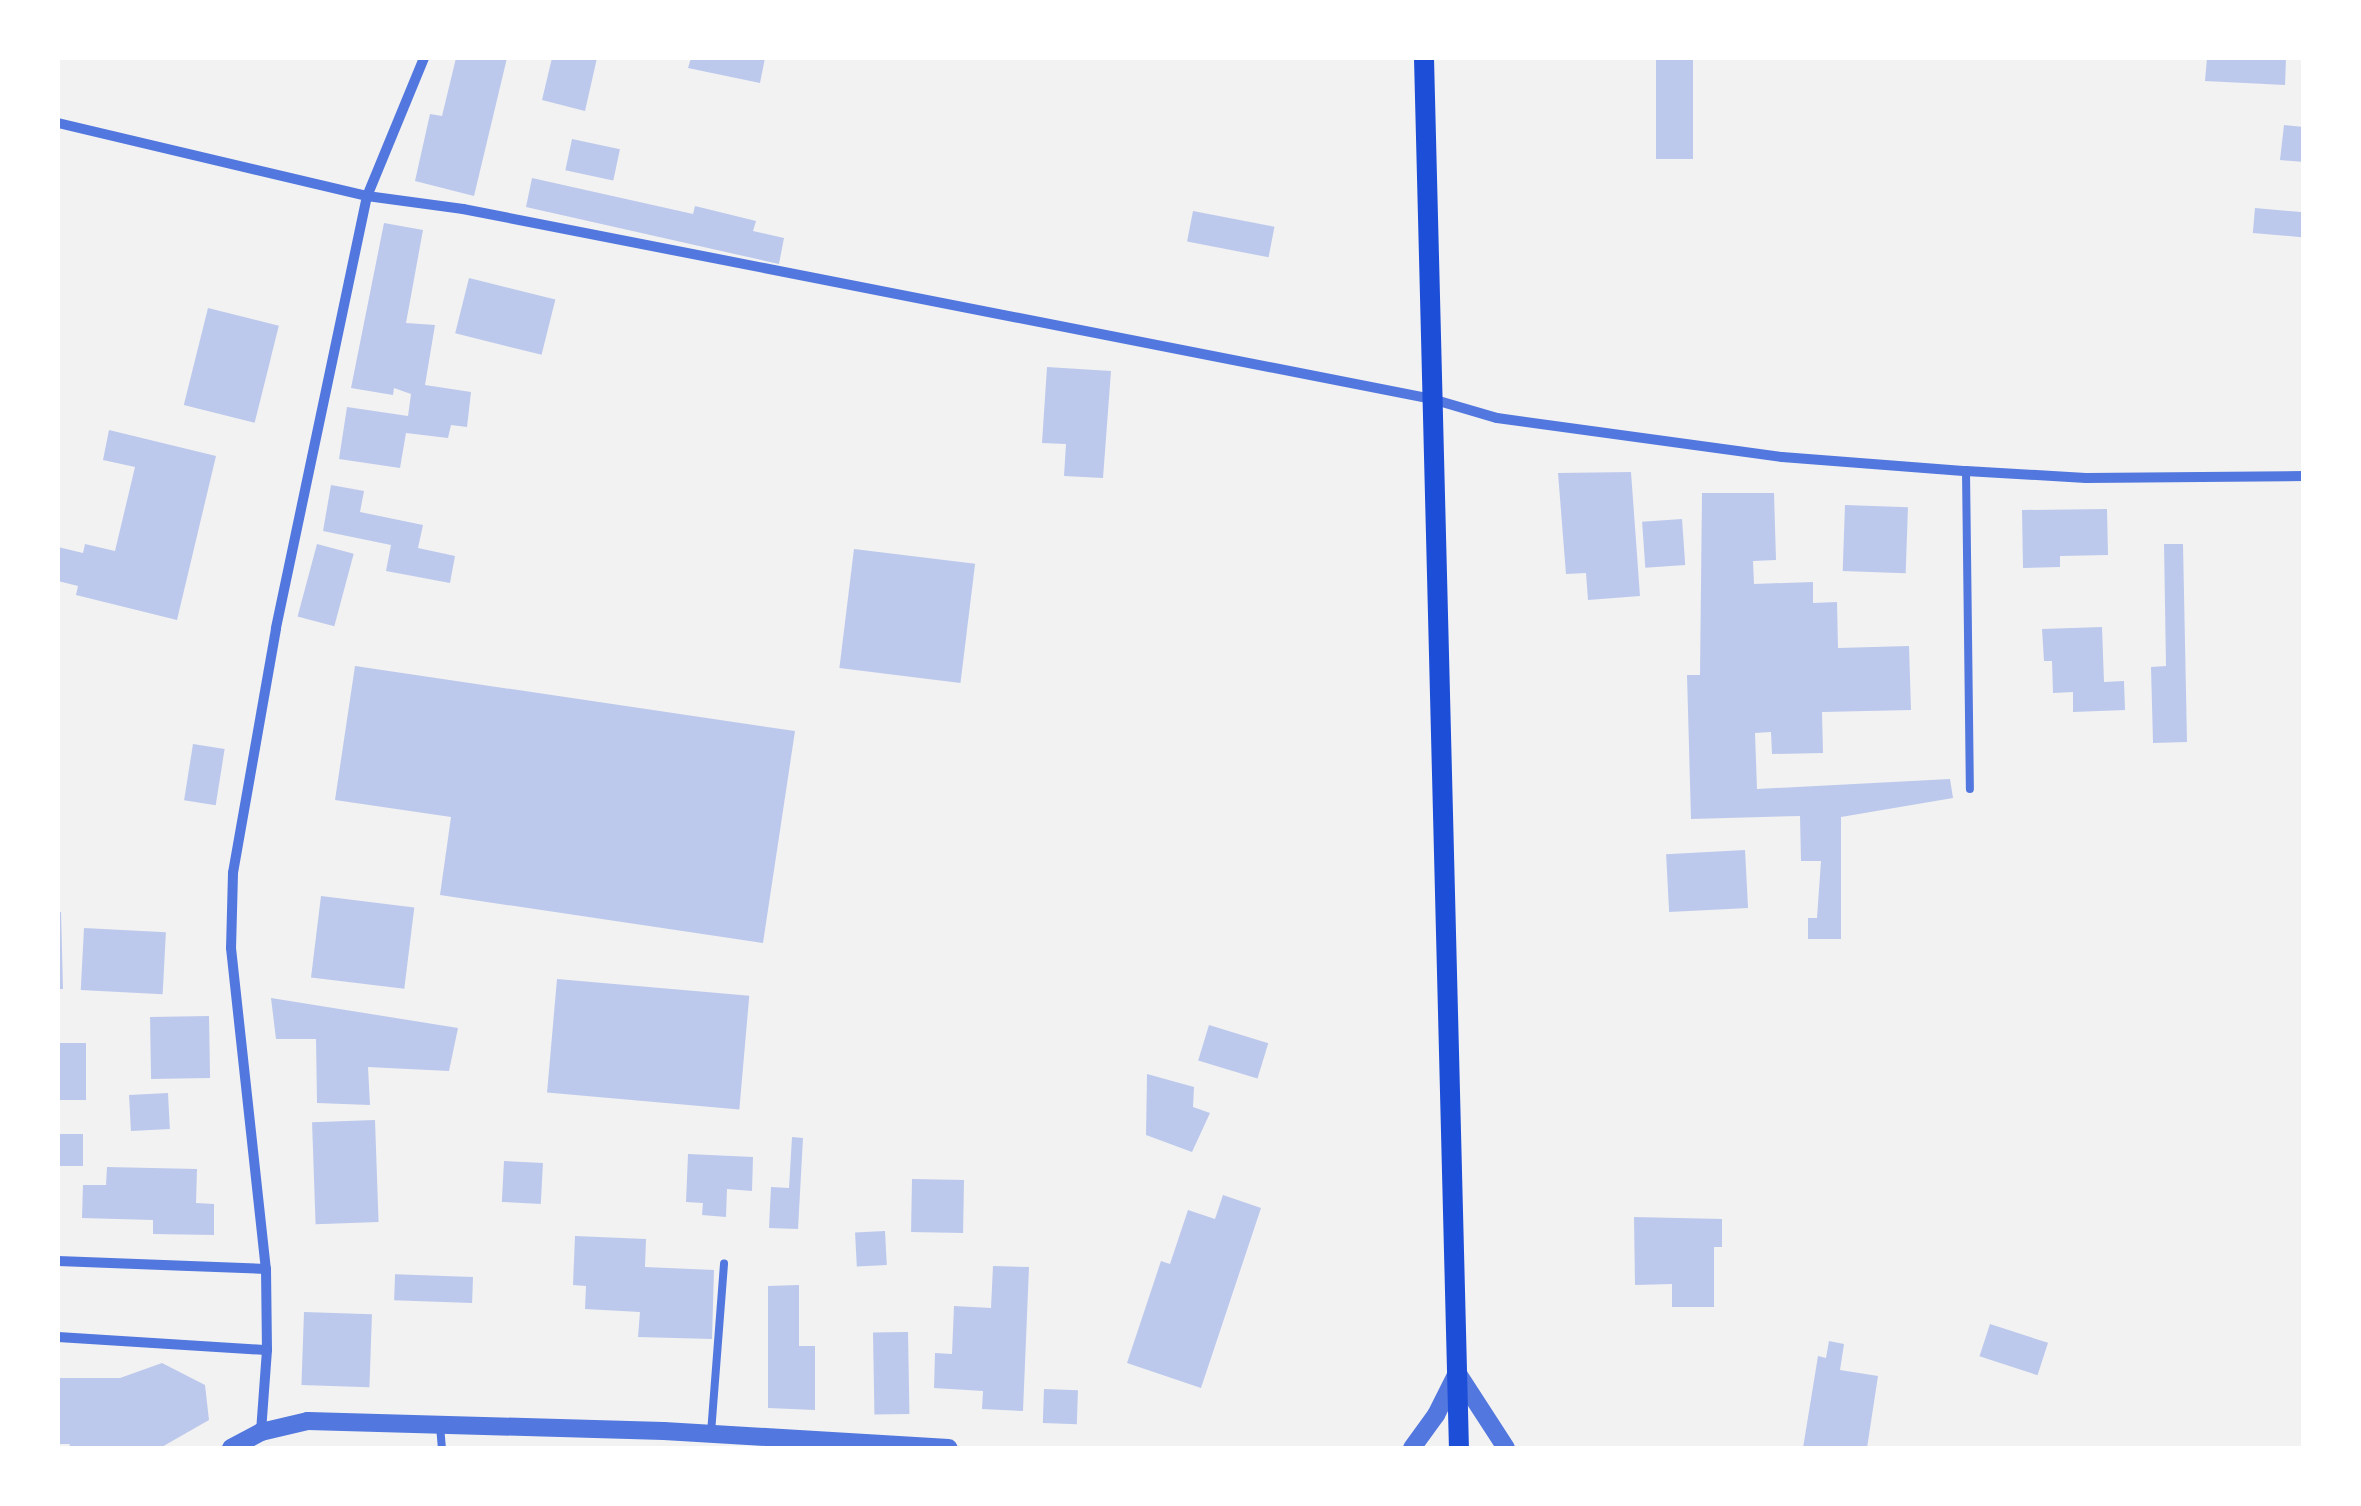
<!DOCTYPE html>
<style>
body{margin:0}
#map{position:relative;width:2361px;height:1506px;overflow:hidden;background:#f2f2f2;font-family:Rubik,sans-serif}
div>[style]{position:absolute}
.building>*{inset:0;background:#bdc9ec;transform-origin:0 0}
.service>*{height:8px;margin:-4px;padding:0 4px;transform-origin:4px;border-radius:4px;background:#5277de}
.minor>*{height:10px;margin:-5px;padding:0 5px;transform-origin:5px;border-radius:5px;background:#5277de}
.tertiary>*{height:18px;margin:-9px;padding:0 9px;transform-origin:9px;border-radius:9px;background:#5277de}
.secondary>*{height:20px;margin:-10px;padding:0 10px;transform-origin:10px;border-radius:10px;background:#1d4ed8}
span{translate:-50% -50%;white-space:nowrap;text-align:center;line-height:1.15;-webkit-text-stroke:10px #fff;paint-order:stroke}
.frame{position:absolute;inset:0;border:60px solid #fff;pointer-events:none}
</style>
<div id="map">
<div class="building">
<i style="clip-path:polygon(456px 58px,507px 58px,474px 196px,415px 181px,430px 114px,442px 116px)"></i>
<i style="clip-path:polygon(552px 58px,597px 58px,585px 111px,542px 100px)"></i>
<i style="clip-path:polygon(691px 58px,765px 58px,760px 83px,688px 68px)"></i>
<i style="left:1656px;top:58px;width:37px;height:101px"></i>
<i style="clip-path:polygon(2207px 58px,2286px 58px,2285px 85px,2205px 81px)"></i>
<i style="clip-path:polygon(2284px 125px,2304px 127px,2304px 162px,2280px 160px)"></i>
<i style="left:572px;top:139px;width:49px;height:32px;rotate:12deg"></i>
<i style="clip-path:polygon(532px 178px,693px 214px,695px 206px,756px 221px,753px 231px,784px 238px,779px 264px,526px 207px)"></i>
<i style="left:2255px;top:208px;width:49px;height:25px;rotate:5deg"></i>
<i style="left:1193px;top:211px;width:83px;height:31px;rotate:11deg"></i>
<i style="clip-path:polygon(384px 223px,423px 230px,406px 323px,435px 325px,425px 385px,471px 392px,467px 427px,451px 425px,448px 438px,406px 433px,400px 468px,339px 459px,347px 407px,408px 416px,411px 394px,394px 388px,393px 395px,351px 388px)"></i>
<i style="left:469px;top:278px;width:89px;height:57px;rotate:14deg"></i>
<i style="left:208px;top:308px;width:73px;height:100px;rotate:14deg"></i>
<i style="clip-path:polygon(1047px 367px,1111px 371px,1103px 478px,1064px 476px,1066px 444px,1042px 443px)"></i>
<i style="clip-path:polygon(109px 430px,216px 456px,177px 620px,76px 595px,78px 586px,58px 581px,58px 547px,83px 553px,85px 544px,115px 551px,135px 467px,103px 460px)"></i>
<i style="clip-path:polygon(1631px 472px,1640px 596px,1588px 600px,1586px 573px,1566px 574px,1558px 473px)"></i>
<i style="clip-path:polygon(331px 485px,364px 491px,360px 512px,423px 525px,418px 548px,455px 556px,450px 583px,386px 571px,391px 545px,323px 531px)"></i>
<i style="clip-path:polygon(1702px 493px,1774px 493px,1776px 560px,1753px 561px,1754px 584px,1813px 582px,1813px 603px,1837px 602px,1838px 648px,1909px 646px,1911px 710px,1822px 712px,1823px 753px,1772px 754px,1771px 732px,1755px 733px,1757px 789px,1950px 779px,1953px 798px,1841px 817px,1841px 939px,1808px 939px,1808px 918px,1817px 918px,1821px 861px,1801px 861px,1800px 816px,1691px 819px,1687px 675px,1700px 675px)"></i>
<i style="left:1845px;top:505px;width:63px;height:66px;rotate:2deg"></i>
<i style="clip-path:polygon(2107px 509px,2108px 555px,2060px 556px,2060px 567px,2023px 568px,2022px 510px)"></i>
<i style="left:1682px;top:519px;width:46px;height:40px;rotate:86deg"></i>
<i style="left:317px;top:544px;width:38px;height:75px;rotate:15deg"></i>
<i style="clip-path:polygon(2164px 544px,2183px 544px,2187px 742px,2153px 743px,2151px 667px,2166px 666px)"></i>
<i style="left:854px;top:549px;width:122px;height:120px;rotate:7deg"></i>
<i style="clip-path:polygon(2102px 627px,2104px 682px,2124px 681px,2125px 710px,2073px 712px,2073px 692px,2053px 693px,2052px 661px,2044px 661px,2042px 629px)"></i>
<i style="clip-path:polygon(355px 666px,795px 731px,763px 943px,440px 895px,451px 817px,335px 800px)"></i>
<i style="left:193px;top:744px;width:32px;height:57px;rotate:9deg"></i>
<i style="left:1745px;top:850px;width:58px;height:79px;rotate:87deg"></i>
<i style="left:321px;top:896px;width:94px;height:82px;rotate:7deg"></i>
<i style="clip-path:polygon(58px 912px,61px 912px,63px 989px,58px 989px)"></i>
<i style="left:84px;top:928px;width:82px;height:62px;rotate:3deg"></i>
<i style="left:557px;top:979px;width:193px;height:114px;rotate:5deg"></i>
<i style="clip-path:polygon(271px 998px,458px 1028px,449px 1071px,368px 1067px,370px 1105px,317px 1103px,316px 1039px,276px 1039px)"></i>
<i style="left:209px;top:1016px;width:62px;height:59px;rotate:89deg"></i>
<i style="left:1209px;top:1025px;width:62px;height:37px;rotate:17deg"></i>
<i style="left:86px;top:1043px;width:57px;height:28px;rotate:90deg"></i>
<i style="clip-path:polygon(1147px 1074px,1194px 1087px,1193px 1107px,1210px 1113px,1192px 1152px,1146px 1135px)"></i>
<i style="left:168px;top:1093px;width:36px;height:39px;rotate:87deg"></i>
<i style="left:375px;top:1120px;width:102px;height:63px;rotate:88deg"></i>
<i style="left:58px;top:1134px;width:25px;height:32px"></i>
<i style="clip-path:polygon(792px 1137px,803px 1138px,798px 1229px,769px 1228px,771px 1187px,789px 1188px)"></i>
<i style="clip-path:polygon(688px 1154px,753px 1157px,752px 1191px,727px 1189px,726px 1217px,702px 1215px,703px 1203px,686px 1202px)"></i>
<i style="left:504px;top:1161px;width:39px;height:41px;rotate:3deg"></i>
<i style="clip-path:polygon(107px 1167px,197px 1169px,196px 1203px,214px 1204px,214px 1235px,153px 1234px,153px 1220px,82px 1218px,83px 1185px,106px 1185px)"></i>
<i style="left:912px;top:1179px;width:52px;height:53px;rotate:1deg"></i>
<i style="clip-path:polygon(1223px 1195px,1261px 1208px,1201px 1388px,1127px 1363px,1161px 1261px,1170px 1264px,1188px 1210px,1215px 1219px)"></i>
<i style="clip-path:polygon(1634px 1217px,1722px 1219px,1722px 1247px,1714px 1247px,1714px 1307px,1672px 1307px,1672px 1284px,1635px 1285px)"></i>
<i style="left:885px;top:1231px;width:34px;height:30px;rotate:87deg"></i>
<i style="clip-path:polygon(575px 1236px,646px 1239px,645px 1267px,714px 1270px,712px 1339px,638px 1337px,640px 1312px,585px 1309px,586px 1286px,573px 1285px)"></i>
<i style="clip-path:polygon(993px 1266px,1029px 1267px,1023px 1411px,982px 1409px,983px 1391px,934px 1388px,935px 1353px,952px 1354px,954px 1306px,991px 1308px)"></i>
<i style="left:473px;top:1277px;width:26px;height:78px;rotate:92deg"></i>
<i style="clip-path:polygon(799px 1285px,799px 1346px,815px 1346px,815px 1410px,768px 1408px,768px 1286px)"></i>
<i style="left:304px;top:1312px;width:68px;height:73px;rotate:2deg"></i>
<i style="left:1990px;top:1324px;width:61px;height:34px;rotate:18deg"></i>
<i style="left:908px;top:1332px;width:82px;height:35px;rotate:89deg"></i>
<i style="clip-path:polygon(1829px 1341px,1844px 1344px,1840px 1370px,1878px 1376px,1867px 1448px,1803px 1448px,1818px 1356px,1826px 1358px)"></i>
<i style="clip-path:polygon(162px 1363px,205px 1385px,209px 1420px,160px 1448px,69px 1448px,70px 1444px,58px 1444px,58px 1378px,120px 1378px)"></i>
<i style="left:1044px;top:1389px;width:34px;height:34px;rotate:2deg"></i>
</div>
<div class="service">
<i style="left:1966px;top:471px;width:318px;rotate:89.3deg"></i>
<i style="left:440px;top:1426px;width:22px;rotate:85deg"></i>
<i style="left:711px;top:1433px;width:170px;rotate:-85.6deg"></i>
</div>
<div class="minor">
<i style="left:424px;top:58px;width:149px;rotate:112.4deg"></i>
<i style="left:367px;top:196px;width:97px;rotate:7.7deg"></i>
<i style="left:463px;top:209px;width:987px;rotate:11.09deg"></i>
<i style="left:1432px;top:399px;width:68px;rotate:16.3deg"></i>
<i style="left:1497px;top:418px;width:288px;rotate:7.8deg"></i>
<i style="left:1782px;top:457px;width:185px;rotate:4.4deg"></i>
<i style="left:1966px;top:471px;width:120px;rotate:3.3deg"></i>
<i style="left:2086px;top:478px;width:218px;rotate:-0.5deg"></i>
<i style="left:58px;top:123px;width:318px;rotate:13.3deg"></i>
<i style="left:367px;top:196px;width:442px;rotate:101.9deg"></i>
<i style="left:276px;top:629px;width:248px;rotate:100deg"></i>
<i style="left:233px;top:873px;width:75px;rotate:91.5deg"></i>
<i style="left:231px;top:948px;width:323px;rotate:83.8deg"></i>
<i style="left:266px;top:1269px;width:81px;rotate:89.3deg"></i>
<i style="left:267px;top:1350px;width:82px;rotate:94.2deg"></i>
<i style="left:58px;top:1261px;width:208px;rotate:2.2deg"></i>
<i style="left:58px;top:1337px;width:209px;rotate:3.6deg"></i>
</div>
<div class="tertiary">
<i style="left:1458px;top:1374px;width:88px;rotate:57deg"></i>
<i style="left:231px;top:1448px;width:34px;rotate:-28deg"></i>
<i style="left:261px;top:1432px;width:48px;rotate:-13.2deg"></i>
<i style="left:308px;top:1421px;width:356px;rotate:1.6deg"></i>
<i style="left:664px;top:1431px;width:285px;rotate:3.4deg"></i>
<i style="left:1412px;top:1448px;width:41px;rotate:-54deg"></i>
<i style="left:1436px;top:1415px;width:47px;rotate:-63.4deg"></i>
</div>
<div class="secondary">
<i style="left:1424px;top:58px;width:1390px;rotate:88.56deg"></i>
</div>
<div class="frame"></div>
</div>
